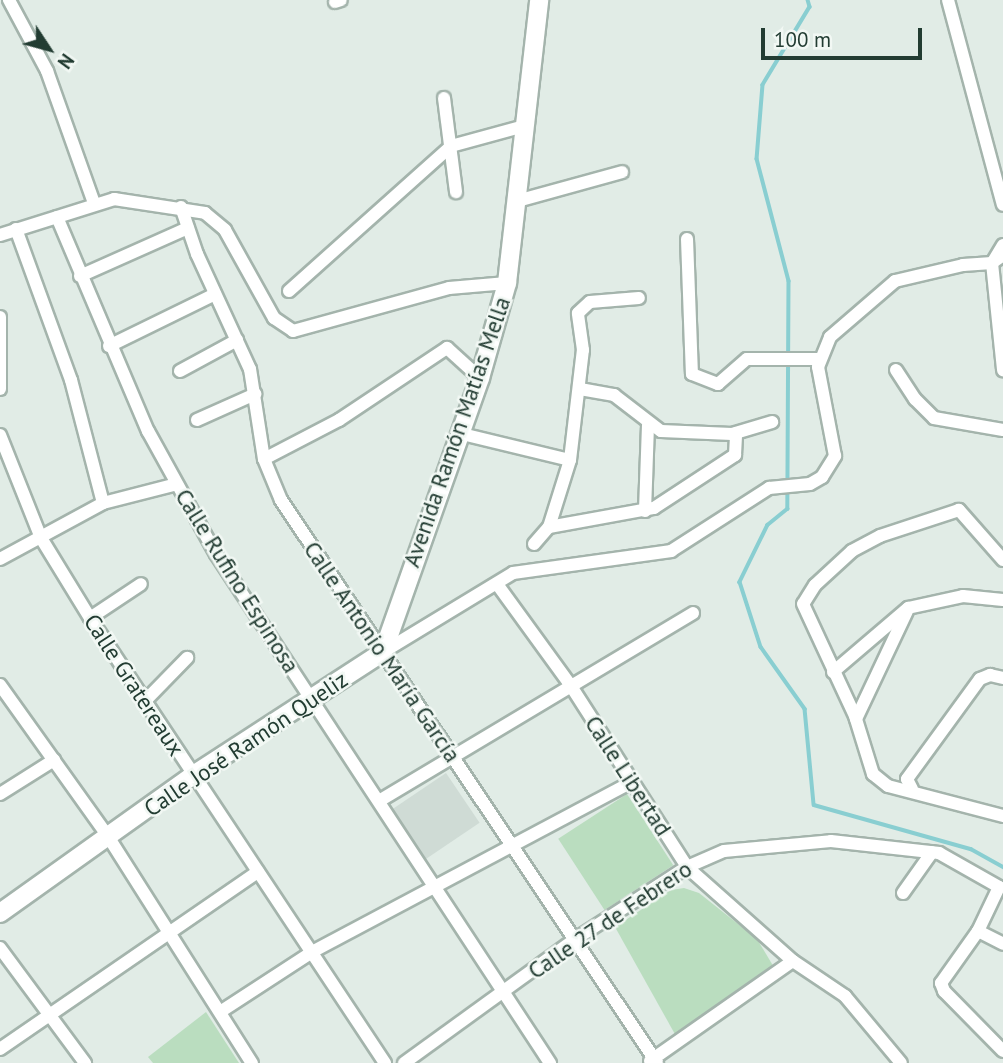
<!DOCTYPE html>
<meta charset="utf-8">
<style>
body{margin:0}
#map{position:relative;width:1003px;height:1063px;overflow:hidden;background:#e1ece6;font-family:"PT Sans",sans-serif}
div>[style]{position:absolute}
.built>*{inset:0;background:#cfdbd5;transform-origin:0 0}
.green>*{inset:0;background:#baddbf;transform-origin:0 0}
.stream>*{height:3.5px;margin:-1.75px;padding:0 1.75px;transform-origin:1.75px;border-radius:1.75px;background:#89ced1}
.roads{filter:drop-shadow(2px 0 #a4b4ac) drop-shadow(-2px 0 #a4b4ac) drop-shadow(0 2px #a4b4ac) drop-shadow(0 -2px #a4b4ac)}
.street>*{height:12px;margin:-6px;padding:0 6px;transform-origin:6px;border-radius:6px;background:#fff}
.secondary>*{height:18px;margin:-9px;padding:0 9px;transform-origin:9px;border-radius:9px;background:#fff}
span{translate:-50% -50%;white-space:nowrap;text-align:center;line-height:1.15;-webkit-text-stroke:5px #f2f8f4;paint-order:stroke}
.street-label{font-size:23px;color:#223c32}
.north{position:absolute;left:14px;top:14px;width:70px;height:70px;-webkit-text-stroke:5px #f2f8f4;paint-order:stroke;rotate:126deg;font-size:19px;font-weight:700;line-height:28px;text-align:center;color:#223c32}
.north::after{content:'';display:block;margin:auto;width:24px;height:32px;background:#223c32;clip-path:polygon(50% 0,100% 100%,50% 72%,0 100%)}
.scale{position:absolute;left:761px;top:28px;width:161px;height:32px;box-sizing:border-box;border:4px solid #223c32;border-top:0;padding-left:9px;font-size:21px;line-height:24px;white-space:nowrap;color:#223c32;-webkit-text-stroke:5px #f2f8f4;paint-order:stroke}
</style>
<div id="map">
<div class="built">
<i style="left:446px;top:773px;width:60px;height:67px;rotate:56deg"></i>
</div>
<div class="green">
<i style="left:627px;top:794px;width:85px;height:82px;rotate:57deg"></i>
<i style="clip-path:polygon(684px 888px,699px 893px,757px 939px,775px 969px,676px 1036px,615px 927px,671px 890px)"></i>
<i style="clip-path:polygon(206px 1012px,239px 1063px,153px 1063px,148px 1057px)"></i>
</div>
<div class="stream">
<i style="left:808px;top:0;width:7px;rotate:74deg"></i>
<i style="left:810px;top:7px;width:91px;rotate:121.1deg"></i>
<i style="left:763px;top:85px;width:74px;rotate:94.6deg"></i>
<i style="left:757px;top:159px;width:126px;rotate:75.3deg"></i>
<i style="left:789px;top:281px;width:228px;rotate:90.3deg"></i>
<i style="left:788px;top:509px;width:26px;rotate:141deg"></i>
<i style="left:768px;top:525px;width:64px;rotate:116.2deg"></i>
<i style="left:740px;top:582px;width:68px;rotate:72.1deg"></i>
<i style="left:761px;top:647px;width:76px;rotate:54.6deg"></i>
<i style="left:805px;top:709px;width:96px;rotate:84.6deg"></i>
<i style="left:814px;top:805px;width:163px;rotate:15.7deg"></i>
<i style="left:971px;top:849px;width:37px;rotate:29deg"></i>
</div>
<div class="roads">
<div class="street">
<i style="left:9px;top:0;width:81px;rotate:61.8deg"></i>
<i style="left:47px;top:71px;width:140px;rotate:70.4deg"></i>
<i style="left:948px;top:0;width:212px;rotate:75deg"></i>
<i style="left:335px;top:2px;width:6px;rotate:-18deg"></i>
<i style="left:444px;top:98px;width:95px;rotate:82.7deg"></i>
<i style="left:517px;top:201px;width:109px;rotate:-15.4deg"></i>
<i style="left:181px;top:207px;width:50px;rotate:71.2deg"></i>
<i style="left:197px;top:254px;width:127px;rotate:65.3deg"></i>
<i style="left:250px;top:369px;width:91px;rotate:81.2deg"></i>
<i style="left:264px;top:459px;width:44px;rotate:67.5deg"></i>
<i style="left:281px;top:500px;width:677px;rotate:56.26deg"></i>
<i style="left:57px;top:217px;width:233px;rotate:67deg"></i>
<i style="left:148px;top:431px;width:141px;rotate:61.1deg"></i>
<i style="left:216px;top:554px;width:609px;rotate:56.73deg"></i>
<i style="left:16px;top:229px;width:161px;rotate:70deg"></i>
<i style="left:71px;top:380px;width:127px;rotate:75.4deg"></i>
<i style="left:0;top:235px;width:120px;rotate:-17.5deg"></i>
<i style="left:114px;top:199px;width:92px;rotate:8.7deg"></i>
<i style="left:205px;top:213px;width:26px;rotate:40deg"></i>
<i style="left:225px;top:230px;width:101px;rotate:60.9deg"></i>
<i style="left:274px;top:318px;width:23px;rotate:34deg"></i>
<i style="left:293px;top:331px;width:162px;rotate:-15.4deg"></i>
<i style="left:449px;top:288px;width:58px;rotate:-4.9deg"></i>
<i style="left:687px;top:239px;width:135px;rotate:87.9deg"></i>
<i style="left:692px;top:374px;width:28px;rotate:21deg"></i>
<i style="left:718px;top:384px;width:38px;rotate:-41deg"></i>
<i style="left:747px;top:359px;width:73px"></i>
<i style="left:1003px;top:245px;width:21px;rotate:121deg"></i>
<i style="left:992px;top:263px;width:108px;rotate:84.1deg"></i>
<i style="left:80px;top:276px;width:118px;rotate:-24deg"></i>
<i style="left:289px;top:291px;width:217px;rotate:-41.8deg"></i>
<i style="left:451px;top:146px;width:76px;rotate:-15.3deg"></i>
<i style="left:0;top:317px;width:72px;rotate:90deg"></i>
<i style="left:109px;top:346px;width:118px;rotate:-26.1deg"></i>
<i style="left:896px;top:370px;width:35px;rotate:57deg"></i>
<i style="left:915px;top:399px;width:27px;rotate:45deg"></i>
<i style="left:934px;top:418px;width:70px;rotate:9.9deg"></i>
<i style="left:180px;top:371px;width:65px;rotate:-28.5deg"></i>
<i style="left:580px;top:389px;width:35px;rotate:10deg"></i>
<i style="left:614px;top:395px;width:59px;rotate:37.5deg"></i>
<i style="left:661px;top:431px;width:71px;rotate:2.4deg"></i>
<i style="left:732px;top:434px;width:42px;rotate:-16.7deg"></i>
<i style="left:197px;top:420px;width:64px;rotate:-24.1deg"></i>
<i style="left:458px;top:433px;width:115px;rotate:13.6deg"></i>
<i style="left:0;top:435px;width:111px;rotate:68.3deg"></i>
<i style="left:41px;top:538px;width:94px;rotate:58.5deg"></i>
<i style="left:90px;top:618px;width:534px;rotate:56.46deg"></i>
<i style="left:264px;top:459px;width:85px;rotate:-27.5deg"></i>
<i style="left:339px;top:420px;width:130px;rotate:-33.7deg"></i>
<i style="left:447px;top:348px;width:45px;rotate:42.3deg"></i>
<i style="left:645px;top:511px;width:86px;rotate:-88deg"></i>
<i style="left:549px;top:527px;width:107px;rotate:-10.3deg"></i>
<i style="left:654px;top:508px;width:97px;rotate:-33.2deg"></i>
<i style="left:735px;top:455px;width:22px;rotate:-87deg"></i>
<i style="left:534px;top:544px;width:23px;rotate:-49deg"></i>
<i style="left:549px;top:527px;width:70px;rotate:-72.6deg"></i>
<i style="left:570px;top:460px;width:111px;rotate:-83.3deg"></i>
<i style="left:583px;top:350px;width:37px;rotate:-98deg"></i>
<i style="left:578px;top:313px;width:16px;rotate:-43deg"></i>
<i style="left:590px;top:302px;width:49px;rotate:-4.7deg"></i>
<i style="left:0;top:559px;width:117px;rotate:-28.5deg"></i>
<i style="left:103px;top:503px;width:76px;rotate:-14.4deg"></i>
<i style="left:1003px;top:560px;width:67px;rotate:-131.3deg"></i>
<i style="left:959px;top:510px;width:83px;rotate:161.8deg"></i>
<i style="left:880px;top:536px;width:32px;rotate:152deg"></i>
<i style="left:852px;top:551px;width:50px;rotate:137.4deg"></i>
<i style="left:815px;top:585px;width:22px;rotate:122deg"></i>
<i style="left:803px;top:604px;width:123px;rotate:65.1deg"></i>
<i style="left:855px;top:716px;width:61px;rotate:72.8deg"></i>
<i style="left:873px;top:774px;width:19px;rotate:39deg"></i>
<i style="left:888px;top:786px;width:119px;rotate:14.6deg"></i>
<i style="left:497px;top:584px;width:122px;rotate:54deg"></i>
<i style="left:569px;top:683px;width:219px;rotate:57.3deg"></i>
<i style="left:687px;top:867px;width:142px;rotate:41.6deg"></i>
<i style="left:793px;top:961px;width:63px;rotate:33.9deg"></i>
<i style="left:845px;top:996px;width:87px;rotate:50.1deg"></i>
<i style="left:90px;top:618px;width:61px;rotate:-33.7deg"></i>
<i style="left:383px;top:652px;width:152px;rotate:-31.3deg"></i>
<i style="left:513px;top:573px;width:160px;rotate:-7.9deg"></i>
<i style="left:671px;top:551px;width:117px;rotate:-32.7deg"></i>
<i style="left:769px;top:488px;width:41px;rotate:-5.6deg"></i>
<i style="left:810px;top:484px;width:14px;rotate:-30deg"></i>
<i style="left:822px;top:477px;width:25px;rotate:-58deg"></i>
<i style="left:835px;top:456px;width:91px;rotate:-100.8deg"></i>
<i style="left:818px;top:367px;width:32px;rotate:-68deg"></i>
<i style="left:830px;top:337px;width:86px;rotate:-40.7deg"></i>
<i style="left:895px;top:281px;width:70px;rotate:-13.2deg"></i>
<i style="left:963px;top:265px;width:29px;rotate:-4deg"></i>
<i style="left:992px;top:263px;width:14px;rotate:-36deg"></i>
<i style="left:833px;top:672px;width:99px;rotate:-40.5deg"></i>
<i style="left:908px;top:608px;width:56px;rotate:-12.3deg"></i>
<i style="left:963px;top:596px;width:40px;rotate:5.7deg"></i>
<i style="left:0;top:685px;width:188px;rotate:54.5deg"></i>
<i style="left:109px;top:838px;width:267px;rotate:57.6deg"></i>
<i style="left:144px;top:702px;width:62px;rotate:-45.7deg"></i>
<i style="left:856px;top:719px;width:119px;rotate:-64.7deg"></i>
<i style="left:912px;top:789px;width:11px;rotate:-117deg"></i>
<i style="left:907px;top:779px;width:124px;rotate:-53.9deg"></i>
<i style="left:980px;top:679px;width:11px;rotate:-22deg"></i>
<i style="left:990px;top:675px;width:13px;rotate:13deg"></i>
<i style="left:0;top:794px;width:64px;rotate:-32.2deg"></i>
<i style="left:379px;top:801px;width:366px;rotate:-30.9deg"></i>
<i style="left:903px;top:893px;width:50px;rotate:-54.7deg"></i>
<i style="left:978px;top:931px;width:28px;rotate:27deg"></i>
<i style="left:0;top:948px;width:143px;rotate:53.5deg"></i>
<i style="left:220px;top:1012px;width:110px;rotate:-33.1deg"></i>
<i style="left:312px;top:952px;width:362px;rotate:-28deg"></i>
<i style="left:0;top:1049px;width:313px;rotate:-34.5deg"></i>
<i style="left:650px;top:1061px;width:174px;rotate:-35deg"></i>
<i style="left:404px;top:1063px;width:210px;rotate:-35.9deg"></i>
<i style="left:574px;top:940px;width:135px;rotate:-32.9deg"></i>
<i style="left:687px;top:867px;width:40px;rotate:-23.4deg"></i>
<i style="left:724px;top:851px;width:107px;rotate:-5.3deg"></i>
<i style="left:831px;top:841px;width:109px;rotate:6.3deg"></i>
<i style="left:939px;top:853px;width:69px;rotate:29.5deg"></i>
<i style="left:999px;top:887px;width:49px;rotate:115.5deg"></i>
<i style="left:978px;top:931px;width:64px;rotate:125.4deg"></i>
<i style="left:941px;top:983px;width:9px;rotate:69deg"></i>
<i style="left:944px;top:991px;width:84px;rotate:45.5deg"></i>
</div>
<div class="secondary">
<i style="left:0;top:913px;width:236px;rotate:-35.5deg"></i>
<i style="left:192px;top:776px;width:228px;rotate:-33deg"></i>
<i style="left:383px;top:652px;width:291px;rotate:-70.5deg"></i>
<i style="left:480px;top:378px;width:99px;rotate:-74.1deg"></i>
<i style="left:507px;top:283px;width:285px;rotate:-83.5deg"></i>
</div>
</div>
<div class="street-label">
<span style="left:457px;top:432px;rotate:-71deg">Avenida Ramón Matías Mella</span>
<span style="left:237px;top:581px;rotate:58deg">Calle Rufino Espinosa</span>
<span style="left:382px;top:652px;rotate:56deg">Calle Antonio María García</span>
<span style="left:134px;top:685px;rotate:57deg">Calle Gratereaux</span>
<span style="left:246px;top:744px;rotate:-34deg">Calle José Ramón Queliz</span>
<span style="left:628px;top:776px;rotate:57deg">Calle Libertad</span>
<span style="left:610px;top:920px;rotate:-34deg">Calle 27 de Febrero</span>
</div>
<div class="north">N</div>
<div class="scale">100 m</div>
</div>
